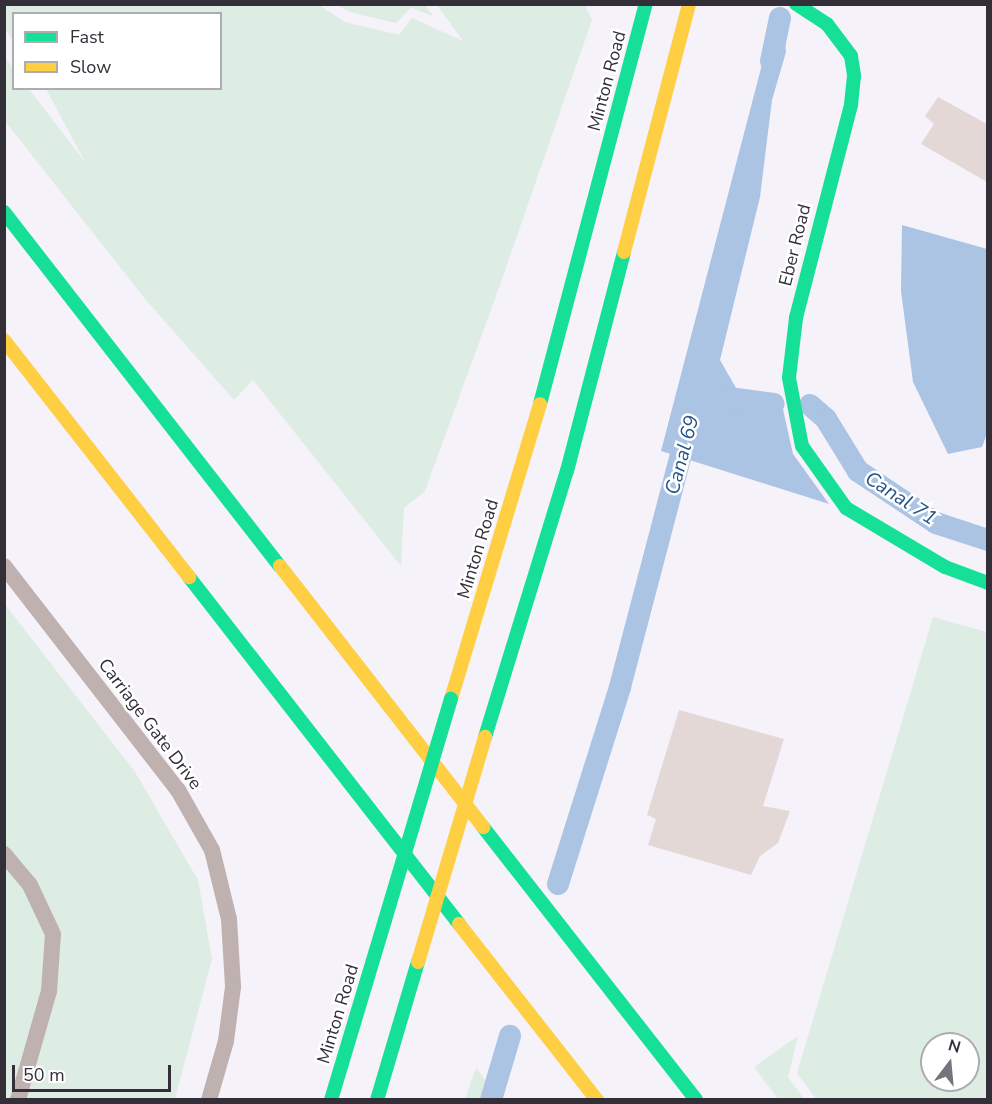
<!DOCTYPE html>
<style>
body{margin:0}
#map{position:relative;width:992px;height:1104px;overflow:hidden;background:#f5f2fa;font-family:"Nunito Sans",sans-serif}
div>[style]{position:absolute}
.green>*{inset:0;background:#deede4}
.water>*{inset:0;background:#acc4e3}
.canal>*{height:22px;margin:-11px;padding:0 11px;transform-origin:11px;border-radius:11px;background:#acc4e3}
.building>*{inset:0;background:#e4d8d7}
.street>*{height:16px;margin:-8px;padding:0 8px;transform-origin:8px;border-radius:8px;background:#bfb1af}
.fast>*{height:14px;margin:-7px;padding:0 7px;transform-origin:7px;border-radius:7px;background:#16e098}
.slow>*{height:14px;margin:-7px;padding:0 7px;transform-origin:7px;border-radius:7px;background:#ffcf43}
.fast-bridge>*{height:14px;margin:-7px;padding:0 7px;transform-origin:7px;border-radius:7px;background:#16e098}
.slow-bridge>*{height:14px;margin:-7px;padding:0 7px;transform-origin:7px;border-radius:7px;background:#ffcf43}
span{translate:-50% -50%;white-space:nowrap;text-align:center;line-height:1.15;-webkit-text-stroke:5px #fff;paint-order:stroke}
.street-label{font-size:18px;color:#332f38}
.water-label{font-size:20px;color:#245489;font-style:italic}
.frame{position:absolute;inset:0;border:6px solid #332f38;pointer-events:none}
.legend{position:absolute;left:12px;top:12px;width:210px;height:78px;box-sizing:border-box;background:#fff;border:2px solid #adacaf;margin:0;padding:8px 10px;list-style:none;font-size:18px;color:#332f38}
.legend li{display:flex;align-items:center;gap:12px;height:30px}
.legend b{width:30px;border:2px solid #adacaf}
.north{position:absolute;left:920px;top:1032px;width:60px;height:60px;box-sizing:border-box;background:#fff;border:2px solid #adacaf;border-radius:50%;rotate:16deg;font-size:16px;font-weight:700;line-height:24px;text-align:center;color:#332f38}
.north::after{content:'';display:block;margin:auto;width:21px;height:27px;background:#77737c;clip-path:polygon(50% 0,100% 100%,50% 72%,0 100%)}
.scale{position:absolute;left:12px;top:1065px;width:159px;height:27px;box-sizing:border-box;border:3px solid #332f38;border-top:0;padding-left:8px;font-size:18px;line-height:21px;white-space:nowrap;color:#332f38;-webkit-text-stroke:4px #fff;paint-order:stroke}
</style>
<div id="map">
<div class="green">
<i style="clip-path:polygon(5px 4px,319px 5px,345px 22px,399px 35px,412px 18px,463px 41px,437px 5px,585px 5px,592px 20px,500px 285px,425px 491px,404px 508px,401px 566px,253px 380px,234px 400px,145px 299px,5px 121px,5px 57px,13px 69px,14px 88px,29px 89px,85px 162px,46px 89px,220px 88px,220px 14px,14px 14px,13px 41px,5px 29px)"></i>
<i style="clip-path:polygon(338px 5px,425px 5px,433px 16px,411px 8px,396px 23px,349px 12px)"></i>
<i style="clip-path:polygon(4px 603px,135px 772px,198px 880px,212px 959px,175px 1099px,5px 1099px)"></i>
<i style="clip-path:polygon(evenodd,933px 617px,987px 632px,987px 1099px,816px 1099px,797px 1073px,933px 617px,932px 1044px,968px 1044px,968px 1080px,932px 1080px,932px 1044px)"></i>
<i style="clip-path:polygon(798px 1036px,788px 1077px,804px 1099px,778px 1099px,754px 1067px)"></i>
<i style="clip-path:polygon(476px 1068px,501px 1099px,465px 1099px)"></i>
</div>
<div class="water">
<i style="clip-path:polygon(771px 30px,784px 34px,786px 52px,772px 100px,760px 197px,720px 360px,740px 395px,754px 404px,780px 396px,793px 454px,829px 504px,661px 451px)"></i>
<i style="clip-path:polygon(902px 225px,987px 249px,988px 431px,982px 447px,948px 454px,913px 382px,901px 291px)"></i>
</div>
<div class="canal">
<i style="left:771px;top:61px;width:44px;rotate:-78.2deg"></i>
<i style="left:721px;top:397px;width:53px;rotate:7.5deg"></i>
<i style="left:810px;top:405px;width:21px;rotate:41deg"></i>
<i style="left:826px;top:419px;width:61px;rotate:58.4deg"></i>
<i style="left:858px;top:471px;width:94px;rotate:33.7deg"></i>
<i style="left:936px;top:523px;width:55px;rotate:18.1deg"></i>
<i style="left:558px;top:884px;width:207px;rotate:-72.5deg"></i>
<i style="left:620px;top:687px;width:269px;rotate:-75.3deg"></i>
<i style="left:491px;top:1100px;width:67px;rotate:-73.5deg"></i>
</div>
<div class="building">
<i style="clip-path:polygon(938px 97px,987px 124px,987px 182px,921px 144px,934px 124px,925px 116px)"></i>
<i style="clip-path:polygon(679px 710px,784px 739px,763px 806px,790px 811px,778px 843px,760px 856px,751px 875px,648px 845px,656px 819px,647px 815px)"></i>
</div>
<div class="street">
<i style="left:4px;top:566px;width:284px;rotate:52.2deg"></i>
<i style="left:178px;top:790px;width:69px;rotate:60.5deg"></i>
<i style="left:212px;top:850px;width:71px;rotate:76.2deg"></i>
<i style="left:229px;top:919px;width:68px;rotate:86.6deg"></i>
<i style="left:233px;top:987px;width:54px;rotate:97.4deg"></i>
<i style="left:226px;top:1041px;width:61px;rotate:106.1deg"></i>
<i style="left:4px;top:854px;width:40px;rotate:50deg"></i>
<i style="left:30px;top:885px;width:54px;rotate:64.9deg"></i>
<i style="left:53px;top:934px;width:57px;rotate:94deg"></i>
<i style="left:49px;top:991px;width:113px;rotate:105.9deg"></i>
</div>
<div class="fast">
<i style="left:796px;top:4px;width:37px;rotate:33deg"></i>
<i style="left:827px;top:24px;width:40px;rotate:53deg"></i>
<i style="left:851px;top:56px;width:20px;rotate:81deg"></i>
<i style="left:854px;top:76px;width:29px;rotate:96deg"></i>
<i style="left:851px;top:105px;width:220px;rotate:104.5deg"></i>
<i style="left:796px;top:318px;width:60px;rotate:96.7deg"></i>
<i style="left:789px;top:378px;width:69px;rotate:79.2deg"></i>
<i style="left:802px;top:446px;width:76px;rotate:54.6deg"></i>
<i style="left:846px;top:508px;width:115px;rotate:30.8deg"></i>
<i style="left:945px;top:567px;width:46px;rotate:20.4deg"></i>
<i style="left:4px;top:212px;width:449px;rotate:52.1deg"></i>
<i style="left:540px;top:404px;width:414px;rotate:-75.2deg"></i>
<i style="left:189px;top:577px;width:440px;rotate:52.1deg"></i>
<i style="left:485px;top:737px;width:278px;rotate:-72.9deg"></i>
<i style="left:567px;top:471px;width:226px;rotate:-75.4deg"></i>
<i style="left:483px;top:827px;width:346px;rotate:52deg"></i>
<i style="left:331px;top:1100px;width:188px;rotate:-73.3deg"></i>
<i style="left:377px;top:1100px;width:144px;rotate:-73.5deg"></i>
</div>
<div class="slow">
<i style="left:624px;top:252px;width:256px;rotate:-75.3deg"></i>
<i style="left:4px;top:340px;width:301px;rotate:52deg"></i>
<i style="left:280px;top:566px;width:331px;rotate:52.1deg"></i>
<i style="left:451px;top:699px;width:308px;rotate:-73.2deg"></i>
<i style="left:459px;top:924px;width:224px;rotate:51.9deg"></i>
</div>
<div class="fast-bridge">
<i style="left:385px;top:920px;width:231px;rotate:-73.4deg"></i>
</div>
<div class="slow-bridge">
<i style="left:418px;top:962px;width:235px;rotate:-73.4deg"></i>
</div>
<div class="street-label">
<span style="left:607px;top:81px;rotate:-75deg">Minton Road</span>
<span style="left:795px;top:245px;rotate:-76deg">Eber Road</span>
<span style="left:478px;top:549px;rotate:-73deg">Minton Road</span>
<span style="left:150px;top:724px;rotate:53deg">Carriage Gate Drive</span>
<span style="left:338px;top:1014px;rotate:-73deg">Minton Road</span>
</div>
<div class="water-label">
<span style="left:682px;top:455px;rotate:-75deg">Canal 69</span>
<span style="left:901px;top:498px;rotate:33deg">Canal 71</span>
</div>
<div class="frame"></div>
<ul class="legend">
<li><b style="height:8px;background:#16e098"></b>Fast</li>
<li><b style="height:8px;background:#ffcf43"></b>Slow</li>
</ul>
<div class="north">N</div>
<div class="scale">50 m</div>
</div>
